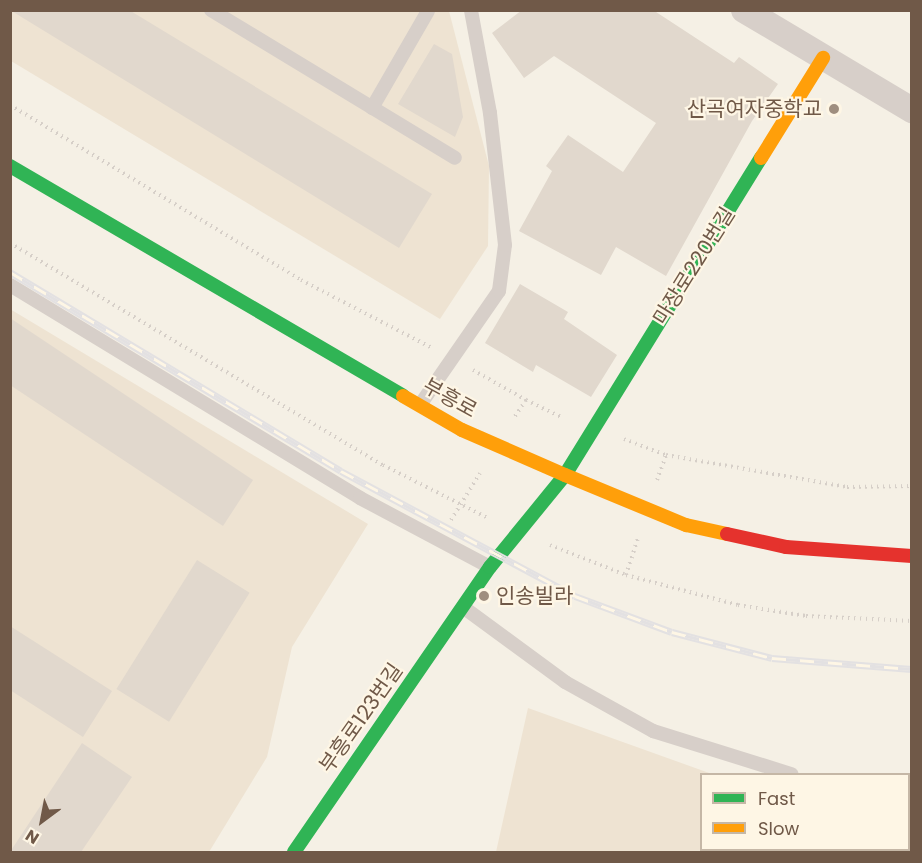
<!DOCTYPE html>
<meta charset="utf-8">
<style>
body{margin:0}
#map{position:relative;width:922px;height:863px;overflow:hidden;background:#f5f0e5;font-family:Poppins,"Noto Sans KR",sans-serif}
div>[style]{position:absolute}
.residential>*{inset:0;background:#eee3d2}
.building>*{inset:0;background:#e1d8cd;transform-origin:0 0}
.path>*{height:4px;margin-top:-2px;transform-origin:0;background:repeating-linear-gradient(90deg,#d6cfc8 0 1.5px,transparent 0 6px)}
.lane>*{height:14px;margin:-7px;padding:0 7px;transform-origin:7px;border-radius:7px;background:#d7cfc9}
.street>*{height:26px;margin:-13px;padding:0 13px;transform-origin:13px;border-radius:13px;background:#d7cfc9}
.fast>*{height:14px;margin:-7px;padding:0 7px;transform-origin:7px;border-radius:7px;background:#30b455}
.slow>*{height:14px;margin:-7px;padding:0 7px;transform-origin:7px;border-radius:7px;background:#ff9f0a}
.jam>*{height:14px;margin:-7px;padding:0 7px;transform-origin:7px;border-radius:7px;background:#e5322d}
.rail>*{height:7px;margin-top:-3.5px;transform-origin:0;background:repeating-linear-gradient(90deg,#fef6e5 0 14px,#e3e1e2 0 28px);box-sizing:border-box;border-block:2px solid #e3e1e2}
.dots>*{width:16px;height:16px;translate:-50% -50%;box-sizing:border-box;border:3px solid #fef6e5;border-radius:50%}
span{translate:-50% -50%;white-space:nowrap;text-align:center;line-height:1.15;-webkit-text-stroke:4.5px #fef6e5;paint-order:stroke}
.poi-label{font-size:21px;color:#705948}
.right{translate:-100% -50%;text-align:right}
.left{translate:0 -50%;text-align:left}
.street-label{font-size:21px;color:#705948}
.frame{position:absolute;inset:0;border:12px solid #705948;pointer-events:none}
.legend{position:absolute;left:700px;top:773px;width:210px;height:78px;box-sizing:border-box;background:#fef6e5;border:2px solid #c5b7a6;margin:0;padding:8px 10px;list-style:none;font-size:18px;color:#705948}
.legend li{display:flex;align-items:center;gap:12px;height:30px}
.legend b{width:30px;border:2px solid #c5b7a6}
.north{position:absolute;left:12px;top:791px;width:60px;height:60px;-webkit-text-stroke:4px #fef6e5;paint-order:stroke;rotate:212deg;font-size:16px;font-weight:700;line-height:24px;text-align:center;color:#705948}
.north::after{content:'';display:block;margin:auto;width:21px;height:27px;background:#705948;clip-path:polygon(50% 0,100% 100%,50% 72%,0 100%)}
</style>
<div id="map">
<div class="residential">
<i style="clip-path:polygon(11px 11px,449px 11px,489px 166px,488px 246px,440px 319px,11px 61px)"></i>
<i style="clip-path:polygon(10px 309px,368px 524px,292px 647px,267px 757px,209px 852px,11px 852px)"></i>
<i style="clip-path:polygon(528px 708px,712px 774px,702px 774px,702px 850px,843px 850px,496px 852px)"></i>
</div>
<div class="building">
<i style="clip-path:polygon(10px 10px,129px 10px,432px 194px,399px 248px)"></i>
<i style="clip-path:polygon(522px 10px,653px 10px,734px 63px,739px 57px,778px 84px,752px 121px,666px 276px,616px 247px,601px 275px,519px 231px,552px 171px,546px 166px,568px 135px,623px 172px,656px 123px,554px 56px,524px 78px,492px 33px)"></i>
<i style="clip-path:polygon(434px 44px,452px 54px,463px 117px,455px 137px,398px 104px)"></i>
<i style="clip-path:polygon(520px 284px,568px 312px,564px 319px,617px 355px,591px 397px,536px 365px,533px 372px,485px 343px)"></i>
<i style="clip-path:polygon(10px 318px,253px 480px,223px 526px,10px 385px)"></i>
<i style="left:197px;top:560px;width:62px;height:152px;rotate:32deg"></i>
<i style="clip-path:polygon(10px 626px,112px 691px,83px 737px,10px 690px)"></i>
<i style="clip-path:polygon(82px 743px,132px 777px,81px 852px,10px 852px)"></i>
</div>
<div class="path">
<i style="left:10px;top:105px;width:340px;rotate:31deg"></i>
<i style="left:301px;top:280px;width:148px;rotate:27.4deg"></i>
<i style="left:10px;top:243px;width:434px;rotate:30.8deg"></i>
<i style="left:383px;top:465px;width:118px;rotate:26.8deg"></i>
<i style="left:473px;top:370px;width:61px;rotate:29.5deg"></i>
<i style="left:526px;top:400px;width:22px;rotate:124deg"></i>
<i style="left:526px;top:400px;width:41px;rotate:25.9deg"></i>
<i style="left:624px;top:439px;width:45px;rotate:20.9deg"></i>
<i style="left:666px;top:455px;width:184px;rotate:10deg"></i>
<i style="left:847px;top:487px;width:65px;rotate:-0.9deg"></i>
<i style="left:657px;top:480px;width:27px;rotate:-70deg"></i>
<i style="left:451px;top:520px;width:55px;rotate:-58.3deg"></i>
<i style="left:550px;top:545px;width:82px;rotate:21.5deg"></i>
<i style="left:626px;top:575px;width:116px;rotate:15deg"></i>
<i style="left:738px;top:605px;width:69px;rotate:9.2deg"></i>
<i style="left:806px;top:616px;width:106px;rotate:2.7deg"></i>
<i style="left:626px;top:575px;width:39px;rotate:-72deg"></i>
</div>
<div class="lane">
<i style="left:211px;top:10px;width:285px;rotate:31.2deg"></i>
<i style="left:372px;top:108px;width:112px;rotate:-60deg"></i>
<i style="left:10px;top:285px;width:410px;rotate:31.3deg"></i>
<i style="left:360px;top:498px;width:147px;rotate:28deg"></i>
<i style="left:420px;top:405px;width:139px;rotate:-55.3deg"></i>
<i style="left:499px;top:291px;width:46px;rotate:-82.6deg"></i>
<i style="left:505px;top:245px;width:133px;rotate:-96.5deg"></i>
<i style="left:490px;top:113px;width:105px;rotate:-100.5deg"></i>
<i style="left:463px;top:607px;width:127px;rotate:36.3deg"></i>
<i style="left:565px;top:682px;width:101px;rotate:29.1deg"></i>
<i style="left:653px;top:731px;width:145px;rotate:17.3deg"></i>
<i style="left:908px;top:811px;width:4px;rotate:14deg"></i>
</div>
<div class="street">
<i style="left:744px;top:10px;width:196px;rotate:30.8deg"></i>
</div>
<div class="fast">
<i style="left:10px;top:166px;width:455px;rotate:30.3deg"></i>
<i style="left:294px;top:852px;width:346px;rotate:-55.5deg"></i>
<i style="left:490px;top:567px;width:119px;rotate:-50.8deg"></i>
<i style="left:565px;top:475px;width:373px;rotate:-58.3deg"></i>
</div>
<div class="slow">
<i style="left:761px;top:158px;width:118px;rotate:-58.2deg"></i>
<i style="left:403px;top:396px;width:68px;rotate:30deg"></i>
<i style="left:462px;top:430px;width:112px;rotate:23.6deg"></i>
<i style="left:565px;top:475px;width:131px;rotate:22.5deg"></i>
<i style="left:686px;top:525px;width:42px;rotate:12.4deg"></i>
</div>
<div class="jam">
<i style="left:727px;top:534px;width:60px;rotate:12.4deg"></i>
<i style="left:786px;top:547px;width:126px;rotate:4.1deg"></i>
</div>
<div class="rail">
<i style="left:10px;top:272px;width:386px;rotate:31deg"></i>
<i style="left:341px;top:471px;width:265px;rotate:28.1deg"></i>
<i style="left:575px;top:596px;width:103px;rotate:20.4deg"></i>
<i style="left:672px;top:632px;width:103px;rotate:14.6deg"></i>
<i style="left:772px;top:658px;width:140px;rotate:4.5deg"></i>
</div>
<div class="dots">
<i style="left:834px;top:109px;background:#9f8e7f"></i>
<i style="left:484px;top:596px;background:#9f8e7f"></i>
</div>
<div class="poi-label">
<span class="right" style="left:822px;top:109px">산곡여자중학교</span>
<span class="left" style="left:496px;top:596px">인송빌라</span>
</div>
<div class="street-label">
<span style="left:694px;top:266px;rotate:-58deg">마장로220번길</span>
<span style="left:450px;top:398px;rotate:29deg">부흥로</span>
<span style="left:361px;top:718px;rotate:-55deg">부흥로123번길</span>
</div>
<div class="frame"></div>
<ul class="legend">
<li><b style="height:8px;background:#30b455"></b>Fast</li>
<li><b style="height:8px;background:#ff9f0a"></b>Slow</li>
</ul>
<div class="north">N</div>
</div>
